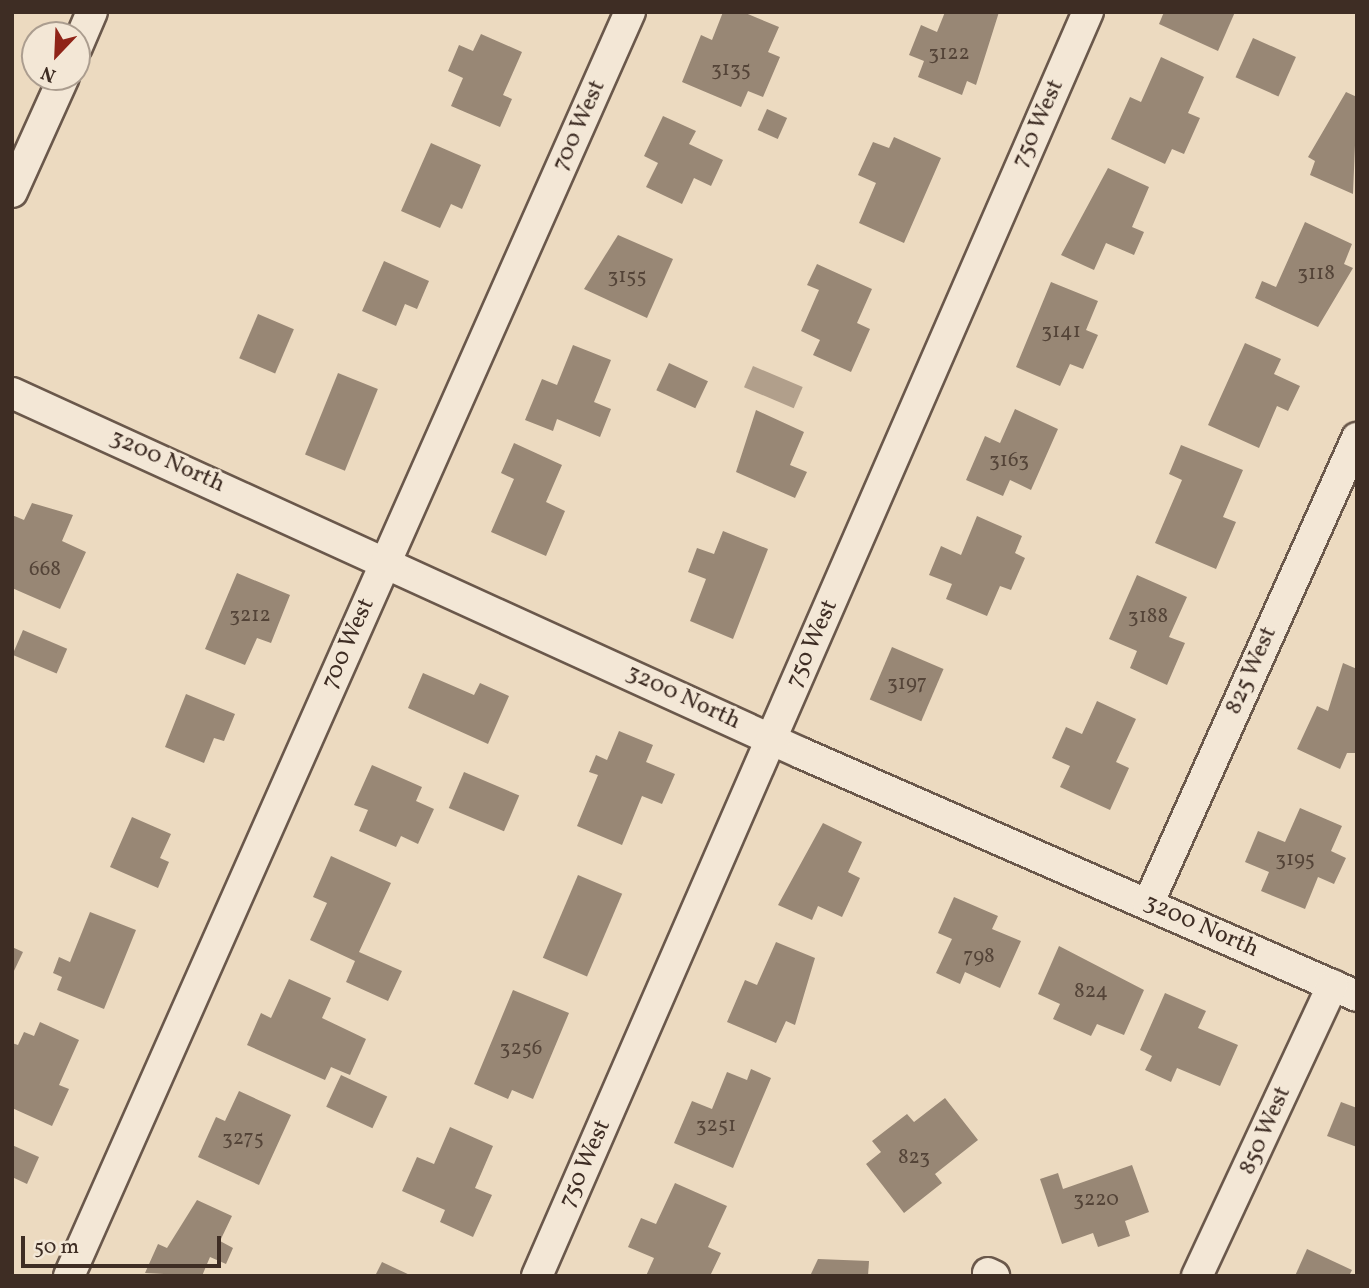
<!DOCTYPE html>
<style>
body{margin:0}
#map{position:relative;width:1369px;height:1288px;overflow:hidden;background:#ecdac0;font-family:Vollkorn,serif}
div>[style]{position:absolute}
.water>*{inset:0;background:#b19f8b;transform-origin:0 0}
.building>*{inset:0;background:#988775;transform-origin:0 0}
.roads{filter:drop-shadow(2px 0 #6a584b) drop-shadow(-2px 0 #6a584b) drop-shadow(0 2px #6a584b) drop-shadow(0 -2px #6a584b)}
.minor>*{height:30px;margin:-15px;padding:0 15px;transform-origin:15px;border-radius:15px;background:#f3e7d6}
span{translate:-50% -50%;white-space:nowrap;text-align:center;line-height:1.15;-webkit-text-stroke:6px #f3e7d6;paint-order:stroke}
.number-label{font-size:21px;color:#544438}
.number-label span{-webkit-text-stroke-width:0}
.street-label{font-size:24px;color:#3e2d24}
.frame{position:absolute;inset:0;border:14px solid #3e2d24;pointer-events:none}
.north{position:absolute;left:21px;top:21px;width:70px;height:70px;box-sizing:border-box;background:#f3e7d6;border:2px solid #ab9d8f;border-radius:50%;rotate:203deg;font-size:19px;font-weight:700;line-height:28px;text-align:center;color:#3e2d24}
.north::after{content:'';display:block;margin:auto;width:24px;height:32px;background:#8f2418;clip-path:polygon(50% 0,100% 100%,50% 72%,0 100%)}
.scale{position:absolute;left:21px;top:1236px;width:200px;height:32px;box-sizing:border-box;border:4px solid #3e2d24;border-top:0;padding-left:9px;font-size:21px;line-height:24px;white-space:nowrap;color:#3e2d24;-webkit-text-stroke:5px #f3e7d6;paint-order:stroke}
</style>
<div id="map">
<div class="water">
<i style="left:753px;top:366px;width:54px;height:23px;rotate:23deg"></i>
</div>
<div class="building">
<i style="clip-path:polygon(723px 12px,743px 12px,779px 27px,768px 52px,780px 57px,763px 97px,748px 91px,741px 107px,682px 82px,701px 35px,712px 40px)"></i>
<i style="clip-path:polygon(945px 12px,999px 12px,976px 85px,967px 81px,962px 95px,918px 77px,924px 61px,909px 55px,921px 25px,937px 32px)"></i>
<i style="clip-path:polygon(1164px 12px,1235px 12px,1218px 51px,1159px 24px)"></i>
<i style="clip-path:polygon(481px 34px,522px 52px,503px 95px,512px 99px,500px 127px,451px 106px,463px 78px,448px 71px,459px 45px,473px 51px)"></i>
<i style="left:1253px;top:38px;width:47px;height:43px;rotate:24deg"></i>
<i style="clip-path:polygon(1161px 57px,1204px 77px,1188px 113px,1200px 118px,1184px 154px,1172px 149px,1165px 164px,1111px 139px,1130px 97px,1141px 102px)"></i>
<i style="clip-path:polygon(1346px 92px,1357px 97px,1353px 194px,1310px 175px,1315px 161px,1308px 157px)"></i>
<i style="left:767px;top:109px;width:22px;height:23px;rotate:24deg"></i>
<i style="clip-path:polygon(663px 116px,696px 131px,689px 144px,723px 160px,711px 186px,694px 178px,682px 204px,646px 187px,658px 163px,644px 156px)"></i>
<i style="clip-path:polygon(894px 137px,941px 158px,904px 243px,859px 223px,876px 183px,858px 175px,873px 142px,889px 148px)"></i>
<i style="clip-path:polygon(431px 143px,481px 165px,462px 209px,451px 204px,440px 228px,401px 211px)"></i>
<i style="clip-path:polygon(1108px 168px,1149px 187px,1132px 227px,1144px 232px,1134px 255px,1106px 243px,1094px 270px,1061px 255px)"></i>
<i style="clip-path:polygon(1305px 222px,1352px 244px,1344px 264px,1353px 268px,1318px 327px,1255px 298px,1262px 281px,1276px 287px)"></i>
<i style="clip-path:polygon(618px 235px,673px 259px,647px 318px,584px 289px)"></i>
<i style="clip-path:polygon(384px 261px,429px 281px,417px 309px,405px 304px,396px 326px,362px 311px)"></i>
<i style="clip-path:polygon(817px 264px,872px 289px,857px 323px,870px 329px,851px 372px,813px 355px,820px 340px,801px 331px,819px 290px,807px 285px)"></i>
<i style="clip-path:polygon(1051px 282px,1098px 301px,1086px 330px,1098px 335px,1083px 369px,1070px 364px,1060px 386px,1016px 367px)"></i>
<i style="left:258px;top:314px;width:39px;height:48px;rotate:23deg"></i>
<i style="clip-path:polygon(1245px 343px,1281px 359px,1274px 374px,1300px 386px,1288px 411px,1277px 406px,1259px 448px,1208px 425px)"></i>
<i style="clip-path:polygon(573px 345px,611px 360px,594px 402px,611px 409px,600px 437px,557px 419px,553px 431px,525px 420px,542px 379px,557px 385px)"></i>
<i style="left:669px;top:363px;width:43px;height:30px;rotate:25deg"></i>
<i style="left:338px;top:373px;width:43px;height:88px;rotate:22deg"></i>
<i style="clip-path:polygon(1015px 409px,1058px 429px,1031px 490px,1010px 480px,1003px 496px,966px 480px,985px 436px,1000px 443px)"></i>
<i style="clip-path:polygon(756px 410px,804px 432px,790px 465px,807px 472px,795px 498px,736px 472px)"></i>
<i style="clip-path:polygon(514px 443px,562px 465px,546px 502px,565px 511px,546px 556px,491px 532px,514px 479px,501px 473px)"></i>
<i style="clip-path:polygon(1181px 445px,1243px 470px,1223px 517px,1236px 522px,1216px 569px,1155px 543px,1182px 480px,1169px 474px)"></i>
<i style="clip-path:polygon(32px 503px,73px 515px,62px 541px,86px 552px,60px 609px,12px 588px,12px 515px,24px 520px)"></i>
<i style="clip-path:polygon(977px 516px,1022px 536px,1015px 553px,1025px 558px,1011px 590px,1000px 586px,987px 616px,946px 599px,952px 584px,929px 575px,941px 546px,961px 555px)"></i>
<i style="clip-path:polygon(723px 531px,768px 549px,733px 639px,690px 621px,706px 579px,688px 572px,697px 548px,714px 554px)"></i>
<i style="clip-path:polygon(237px 573px,290px 595px,271px 643px,257px 638px,245px 665px,205px 649px)"></i>
<i style="clip-path:polygon(1137px 575px,1187px 597px,1169px 637px,1185px 643px,1167px 685px,1130px 668px,1137px 651px,1109px 639px)"></i>
<i style="left:23px;top:630px;width:48px;height:27px;rotate:23deg"></i>
<i style="left:892px;top:647px;width:56px;height:57px;rotate:23deg"></i>
<i style="clip-path:polygon(1343px 663px,1357px 669px,1357px 753px,1347px 753px,1340px 769px,1297px 749px,1317px 706px,1328px 711px)"></i>
<i style="clip-path:polygon(423px 673px,474px 695px,480px 683px,509px 696px,488px 744px,408px 708px)"></i>
<i style="clip-path:polygon(186px 694px,235px 714px,224px 741px,214px 738px,204px 763px,165px 747px)"></i>
<i style="clip-path:polygon(1097px 701px,1136px 719px,1116px 762px,1129px 768px,1110px 810px,1060px 787px,1070px 766px,1052px 758px,1066px 727px,1082px 734px)"></i>
<i style="clip-path:polygon(619px 731px,653px 745px,646px 762px,675px 774px,662px 804px,642px 796px,622px 845px,577px 826px,598px 775px,589px 772px,596px 755px,607px 760px)"></i>
<i style="clip-path:polygon(372px 765px,422px 787px,416px 801px,434px 809px,418px 844px,401px 836px,396px 847px,359px 831px,368px 810px,354px 805px)"></i>
<i style="left:464px;top:772px;width:60px;height:39px;rotate:23deg"></i>
<i style="clip-path:polygon(1300px 808px,1342px 826px,1331px 851px,1346px 858px,1334px 884px,1318px 877px,1305px 909px,1261px 891px,1269px 872px,1245px 862px,1258px 831px,1285px 842px)"></i>
<i style="clip-path:polygon(132px 817px,171px 834px,160px 858px,169px 862px,158px 888px,110px 867px)"></i>
<i style="clip-path:polygon(823px 823px,862px 842px,848px 872px,860px 878px,842px 917px,818px 906px,812px 920px,778px 905px)"></i>
<i style="clip-path:polygon(331px 856px,391px 883px,359px 952px,402px 971px,388px 1001px,346px 982px,355px 961px,310px 940px,327px 903px,313px 897px)"></i>
<i style="left:578px;top:875px;width:48px;height:90px;rotate:23deg"></i>
<i style="clip-path:polygon(954px 897px,998px 916px,992px 929px,1021px 941px,1000px 988px,965px 972px,960px 984px,936px 973px,952px 939px,938px 933px)"></i>
<i style="clip-path:polygon(90px 912px,136px 930px,104px 1009px,57px 990px,62px 977px,53px 973px,59px 957px,70px 962px)"></i>
<i style="clip-path:polygon(776px 942px,815px 958px,795px 1025px,786px 1021px,776px 1043px,727px 1022px,745px 980px,757px 985px)"></i>
<i style="clip-path:polygon(1059px 946px,1144px 990px,1124px 1035px,1097px 1024px,1091px 1036px,1053px 1019px,1060px 1004px,1038px 994px)"></i>
<i style="clip-path:polygon(12px 947px,23px 952px,12px 975px)"></i>
<i style="clip-path:polygon(289px 979px,331px 998px,322px 1018px,366px 1039px,350px 1075px,331px 1067px,325px 1080px,247px 1045px,261px 1013px,271px 1018px)"></i>
<i style="clip-path:polygon(513px 990px,569px 1013px,533px 1099px,512px 1090px,508px 1099px,474px 1084px)"></i>
<i style="clip-path:polygon(1165px 993px,1206px 1011px,1198px 1028px,1238px 1045px,1220px 1086px,1177px 1068px,1171px 1082px,1145px 1070px,1152px 1056px,1140px 1050px)"></i>
<i style="clip-path:polygon(40px 1022px,79px 1040px,59px 1085px,69px 1089px,52px 1126px,12px 1108px,12px 1043px,18px 1045px,24px 1032px,34px 1036px)"></i>
<i style="clip-path:polygon(751px 1069px,771px 1078px,733px 1168px,674px 1143px,692px 1101px,712px 1109px,727px 1072px,747px 1080px)"></i>
<i style="left:341px;top:1075px;width:51px;height:35px;rotate:25deg"></i>
<i style="clip-path:polygon(239px 1091px,291px 1115px,259px 1185px,198px 1157px,216px 1117px,225px 1121px)"></i>
<i style="clip-path:polygon(945px 1098px,978px 1140px,935px 1174px,942px 1183px,904px 1213px,866px 1164px,881px 1152px,872px 1141px,907px 1114px,914px 1122px)"></i>
<i style="clip-path:polygon(1341px 1102px,1357px 1108px,1357px 1147px,1327px 1136px)"></i>
<i style="clip-path:polygon(450px 1127px,493px 1146px,475px 1188px,492px 1195px,473px 1237px,440px 1222px,445px 1210px,402px 1191px,417px 1157px,434px 1164px)"></i>
<i style="clip-path:polygon(12px 1145px,39px 1157px,27px 1184px,12px 1177px)"></i>
<i style="clip-path:polygon(1132px 1165px,1149px 1212px,1125px 1221px,1130px 1236px,1098px 1247px,1093px 1233px,1062px 1244px,1040px 1179px,1058px 1173px,1063px 1189px)"></i>
<i style="clip-path:polygon(675px 1183px,727px 1206px,708px 1247px,721px 1253px,710px 1276px,646px 1276px,654px 1258px,628px 1247px,641px 1218px,656px 1224px)"></i>
<i style="clip-path:polygon(197px 1200px,232px 1216px,220px 1241px,233px 1248px,226px 1264px,210px 1257px,202px 1276px,145px 1273px,158px 1244px,167px 1248px)"></i>
<i style="clip-path:polygon(1307px 1249px,1352px 1270px,1349px 1276px,1295px 1276px)"></i>
<i style="clip-path:polygon(818px 1259px,869px 1261px,868px 1276px,810px 1276px)"></i>
<i style="clip-path:polygon(382px 1262px,412px 1276px,375px 1276px)"></i>
</div>
<div class="roads">
<div class="minor">
<i style="left:77px;top:47px;width:38px;rotate:-67deg"></i>
<i style="left:12px;top:192px;width:126px;rotate:-65.7deg"></i>
<i style="left:12px;top:393px;width:867px;rotate:24.53deg"></i>
<i style="left:801px;top:753px;width:607px;rotate:23.61deg"></i>
<i style="left:1148px;top:904px;width:511px;rotate:-65.84deg"></i>
<i style="left:988px;top:1273px;width:7px;rotate:27deg"></i>
<i style="left:69px;top:1276px;width:1383px;rotate:-66.07deg"></i>
<i style="left:537px;top:1276px;width:1379px;rotate:-66.45deg"></i>
<i style="left:1197px;top:1276px;width:321px;rotate:-65deg"></i>
</div>
</div>
<div class="number-label">
<span style="left:949px;top:54px">3122</span>
<span style="left:731px;top:70px">3135</span>
<span style="left:1316px;top:274px">3118</span>
<span style="left:627px;top:277px">3155</span>
<span style="left:1061px;top:332px">3141</span>
<span style="left:1009px;top:461px">3163</span>
<span style="left:45px;top:570px">668</span>
<span style="left:250px;top:616px">3212</span>
<span style="left:1148px;top:617px">3188</span>
<span style="left:907px;top:684px">3197</span>
<span style="left:1295px;top:860px">3195</span>
<span style="left:979px;top:957px">798</span>
<span style="left:1091px;top:992px">824</span>
<span style="left:521px;top:1049px">3256</span>
<span style="left:716px;top:1126px">3251</span>
<span style="left:243px;top:1139px">3275</span>
<span style="left:914px;top:1158px">823</span>
<span style="left:1096px;top:1200px">3220</span>
</div>
<div class="street-label">
<span style="left:1039px;top:124px;rotate:-66deg">750 West</span>
<span style="left:580px;top:126px;rotate:-66deg">700 West</span>
<span style="left:167px;top:462px;rotate:24deg">3200 North</span>
<span style="left:349px;top:644px;rotate:-66deg">700 West</span>
<span style="left:813px;top:644px;rotate:-66deg">750 West</span>
<span style="left:1252px;top:671px;rotate:-66deg">825 West</span>
<span style="left:683px;top:698px;rotate:25deg">3200 North</span>
<span style="left:1201px;top:927px;rotate:24deg">3200 North</span>
<span style="left:1266px;top:1131px;rotate:-66deg">850 West</span>
<span style="left:586px;top:1164px;rotate:-66deg">750 West</span>
</div>
<div class="frame"></div>
<div class="north">N</div>
<div class="scale">50 m</div>
</div>
